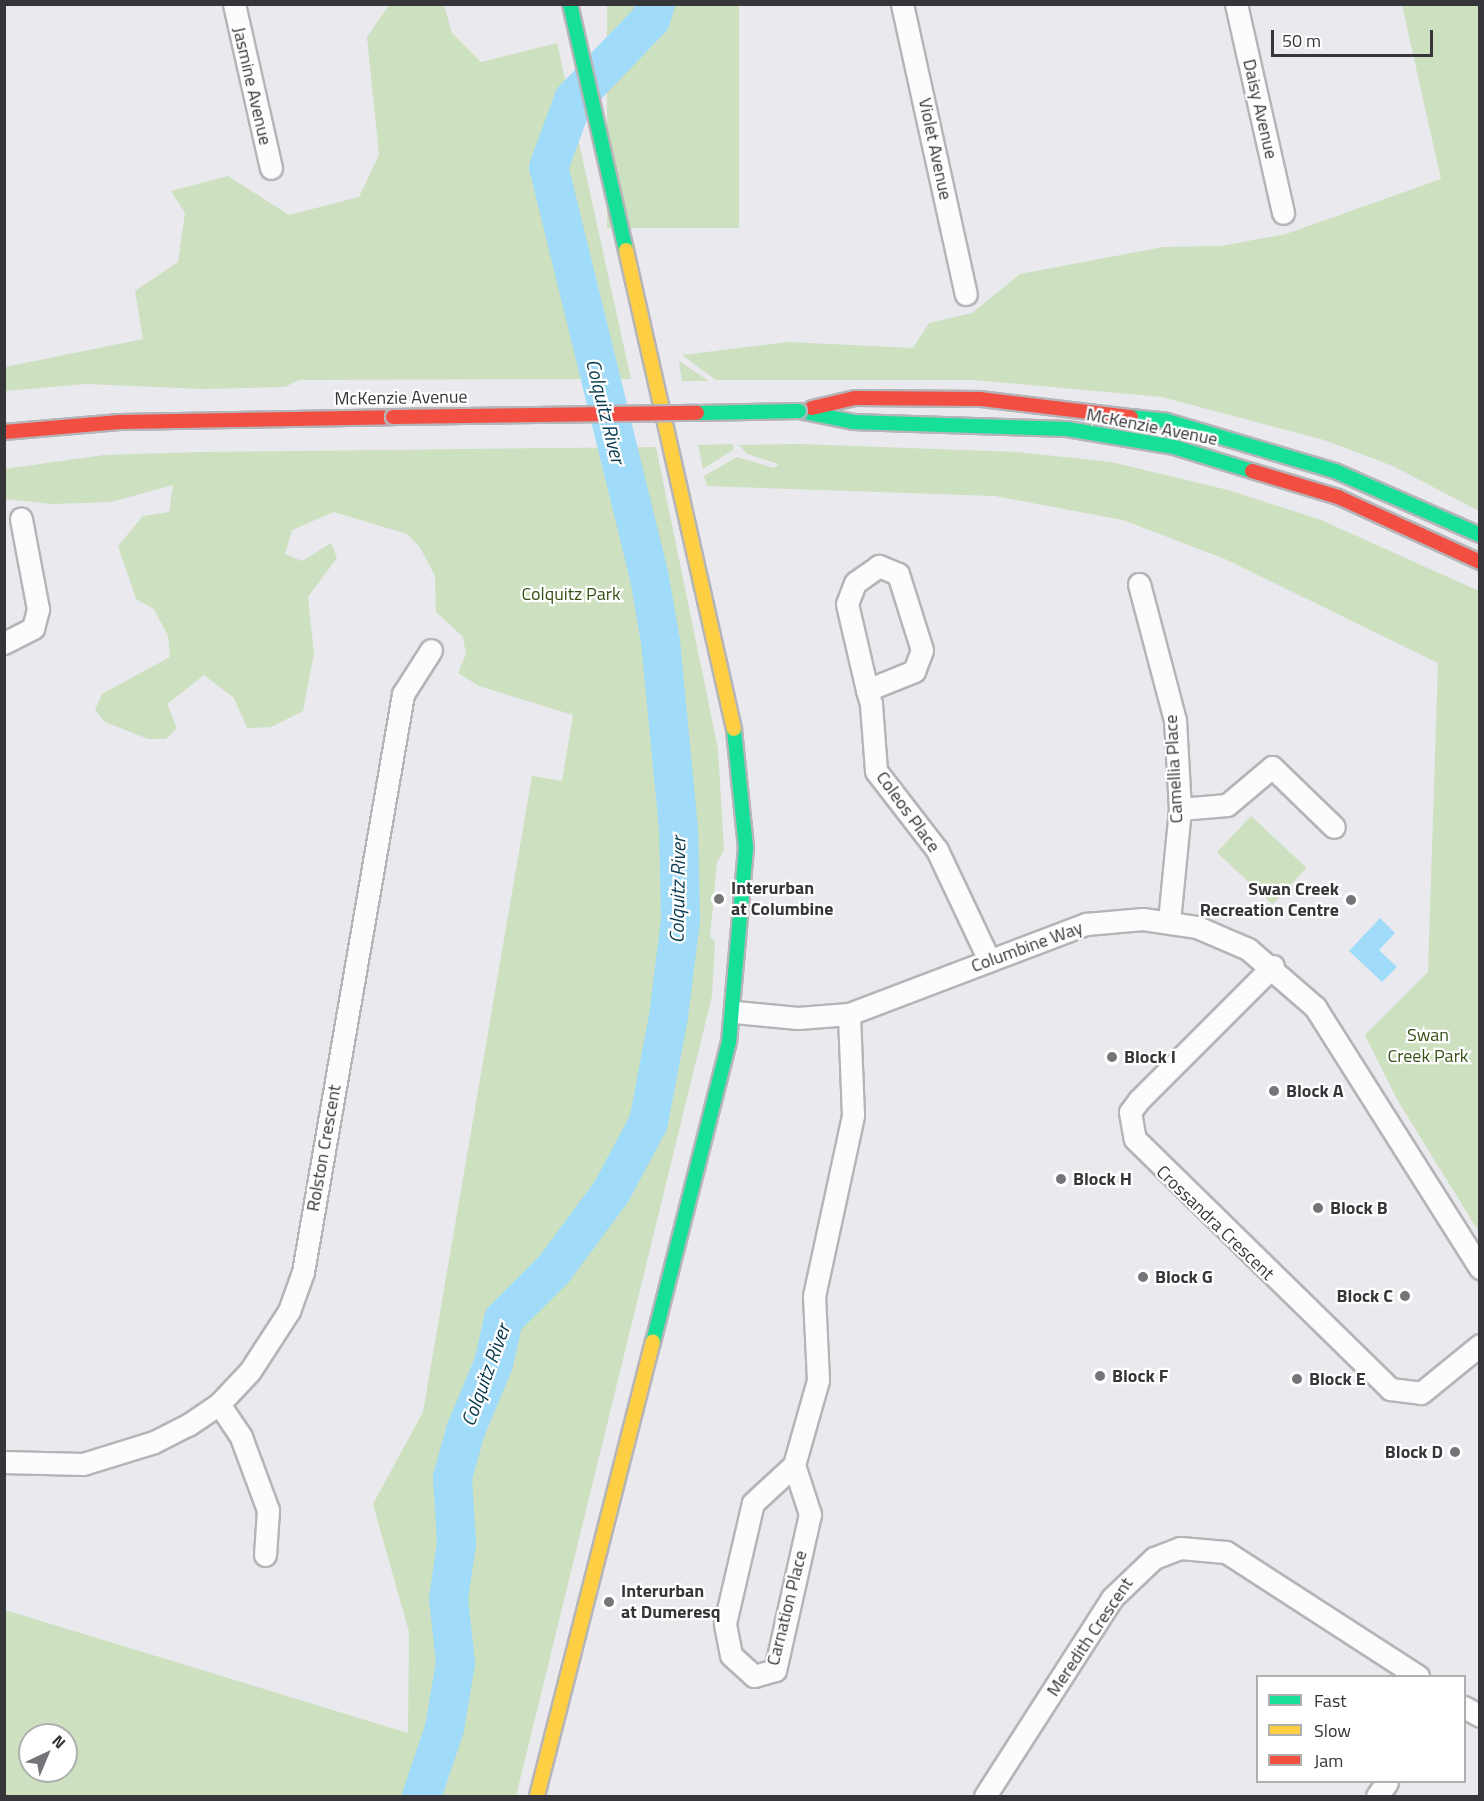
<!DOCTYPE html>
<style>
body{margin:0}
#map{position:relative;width:1484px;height:1801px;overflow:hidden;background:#e9e9ee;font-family:"Titillium Web",sans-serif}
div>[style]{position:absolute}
.green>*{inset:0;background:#cde0bf;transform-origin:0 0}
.water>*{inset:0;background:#a0dbf9}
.river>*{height:39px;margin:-19.5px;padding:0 19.5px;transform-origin:19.5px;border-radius:19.5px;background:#a0dbf9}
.roads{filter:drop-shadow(2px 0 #b5b5b9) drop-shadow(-2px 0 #b5b5b9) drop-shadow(0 2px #b5b5b9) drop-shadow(0 -2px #b5b5b9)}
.street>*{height:21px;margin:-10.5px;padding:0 10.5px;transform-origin:10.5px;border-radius:10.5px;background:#fcfcfc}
.fast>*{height:14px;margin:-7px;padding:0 7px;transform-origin:7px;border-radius:7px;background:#16e098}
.slow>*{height:14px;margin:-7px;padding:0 7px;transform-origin:7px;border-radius:7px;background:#ffcf43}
.jam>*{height:14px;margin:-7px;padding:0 7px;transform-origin:7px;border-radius:7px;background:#f24e42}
.bridges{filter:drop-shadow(2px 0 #b5b5b9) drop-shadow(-2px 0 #b5b5b9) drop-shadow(0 2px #b5b5b9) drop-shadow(0 -2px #b5b5b9)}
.fast-bridge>*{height:14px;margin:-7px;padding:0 7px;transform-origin:7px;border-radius:7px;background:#16e098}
.jam-bridge>*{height:14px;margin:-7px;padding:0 7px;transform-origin:7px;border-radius:7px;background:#f24e42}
.dots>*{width:16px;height:16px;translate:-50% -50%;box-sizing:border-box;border:3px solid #fff;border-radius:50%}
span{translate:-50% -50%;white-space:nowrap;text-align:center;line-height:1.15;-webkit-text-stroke:4.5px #fff;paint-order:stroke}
.street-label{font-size:18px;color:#36363a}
.park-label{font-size:18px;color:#365216}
.poi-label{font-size:18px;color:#36363a;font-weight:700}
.left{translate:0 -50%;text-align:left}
.right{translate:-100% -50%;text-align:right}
.water-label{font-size:20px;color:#073b4f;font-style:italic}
.frame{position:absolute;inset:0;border:6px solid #36363a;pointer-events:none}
.legend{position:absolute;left:1256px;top:1675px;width:210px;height:108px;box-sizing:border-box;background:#fff;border:2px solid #afafb0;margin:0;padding:8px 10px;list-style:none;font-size:18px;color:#36363a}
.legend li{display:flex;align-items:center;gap:12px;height:30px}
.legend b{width:30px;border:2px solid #afafb0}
.north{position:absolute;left:18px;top:1723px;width:60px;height:60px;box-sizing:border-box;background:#fff;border:2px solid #afafb0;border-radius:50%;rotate:44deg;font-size:16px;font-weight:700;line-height:24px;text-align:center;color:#36363a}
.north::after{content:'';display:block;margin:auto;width:21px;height:27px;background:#757579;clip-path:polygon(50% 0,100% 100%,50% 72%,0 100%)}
.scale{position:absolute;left:1271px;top:30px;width:162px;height:27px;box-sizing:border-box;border:3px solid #36363a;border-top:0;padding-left:8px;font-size:18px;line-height:21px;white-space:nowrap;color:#36363a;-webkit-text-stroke:4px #fff;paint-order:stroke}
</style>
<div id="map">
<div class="green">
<i style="clip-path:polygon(389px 5px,444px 5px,452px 33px,481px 62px,557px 43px,631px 379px,299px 380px,285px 387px,202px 389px,86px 384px,5px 391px,5px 367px,143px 339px,135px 291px,178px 262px,185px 213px,171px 191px,228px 176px,289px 215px,359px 197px,379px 155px,367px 37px)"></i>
<i style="left:607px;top:5px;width:132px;height:223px"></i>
<i style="clip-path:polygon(1402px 5px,1479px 5px,1479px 511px,1393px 466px,1324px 440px,1162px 397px,973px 380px,716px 380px,682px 355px,788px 342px,913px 348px,929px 323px,972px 313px,1020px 274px,1163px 247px,1221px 246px,1286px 234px,1441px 179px)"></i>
<i style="clip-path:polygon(679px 361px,709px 381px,682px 381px)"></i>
<i style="clip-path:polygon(733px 444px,733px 450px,703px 469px,698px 445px)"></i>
<i style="clip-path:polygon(799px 444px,1017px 452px,1111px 462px,1228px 490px,1321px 520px,1479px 591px,1479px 1232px,1398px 1101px,1365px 1035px,1428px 972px,1438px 663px,1225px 559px,1123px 520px,995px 496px,707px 486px,704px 476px,737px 457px,774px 468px,779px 464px,747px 454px,739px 445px)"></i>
<i style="clip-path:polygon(evenodd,656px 447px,718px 749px,724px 851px,717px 862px,710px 937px,715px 942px,712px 996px,516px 1796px,5px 1796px,5px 1610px,408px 1733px,409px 1632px,373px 1504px,423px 1412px,532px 776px,562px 781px,573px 715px,479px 686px,458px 673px,466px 654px,463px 637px,436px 612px,435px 576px,419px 546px,407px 534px,334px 512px,292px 530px,285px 554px,302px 561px,331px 543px,337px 558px,308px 597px,314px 653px,303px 711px,271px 727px,247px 728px,234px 698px,204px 675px,167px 704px,177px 728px,166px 739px,148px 739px,105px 722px,95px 710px,102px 694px,170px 657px,168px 636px,154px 609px,136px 599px,118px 546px,143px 516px,169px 512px,173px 485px,111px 502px,52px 504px,5px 499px,4px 469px,104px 455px,200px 452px,656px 447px,30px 1735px,66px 1735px,66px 1771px,30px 1771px,30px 1735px)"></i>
<i style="left:1251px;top:816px;width:76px;height:50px;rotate:43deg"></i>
</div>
<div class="water">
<i style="clip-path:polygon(1380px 918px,1395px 933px,1379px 950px,1397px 967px,1382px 982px,1349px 951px)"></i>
</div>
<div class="river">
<i style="left:421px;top:1796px;width:72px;rotate:-71.3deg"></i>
<i style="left:444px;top:1728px;width:67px;rotate:-80.5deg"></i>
<i style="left:455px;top:1662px;width:64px;rotate:-96.2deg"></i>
<i style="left:448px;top:1598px;width:56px;rotate:-81.7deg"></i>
<i style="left:456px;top:1543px;width:66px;rotate:-93.5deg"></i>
<i style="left:452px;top:1477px;width:49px;rotate:-74.5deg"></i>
<i style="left:465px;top:1430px;width:73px;rotate:-67.3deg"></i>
<i style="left:493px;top:1363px;width:45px;rotate:-77.2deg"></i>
<i style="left:503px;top:1319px;width:72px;rotate:-45deg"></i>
<i style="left:554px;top:1268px;width:96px;rotate:-53.5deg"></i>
<i style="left:611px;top:1191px;width:78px;rotate:-61.8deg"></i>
<i style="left:648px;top:1122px;width:108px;rotate:-79.3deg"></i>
<i style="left:668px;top:1016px;width:97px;rotate:-82.9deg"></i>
<i style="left:680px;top:920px;width:92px;rotate:-91.2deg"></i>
<i style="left:678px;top:828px;width:188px;rotate:-95.5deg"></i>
<i style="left:660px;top:641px;width:65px;rotate:-99.8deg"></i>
<i style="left:649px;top:577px;width:422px;rotate:-103.8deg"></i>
<i style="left:548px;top:167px;width:72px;rotate:-69.8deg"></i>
<i style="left:573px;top:99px;width:111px;rotate:-46.1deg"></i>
<i style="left:650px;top:19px;width:16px;rotate:-72deg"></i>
</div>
<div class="roads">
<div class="street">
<i style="left:234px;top:4px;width:168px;rotate:77.3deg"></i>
<i style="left:902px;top:4px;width:297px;rotate:77.6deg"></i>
<i style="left:1236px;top:4px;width:214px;rotate:77.3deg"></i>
<i style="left:1139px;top:584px;width:141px;rotate:75.2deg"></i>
<i style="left:1175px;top:720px;width:89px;rotate:86.8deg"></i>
<i style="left:1180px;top:809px;width:113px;rotate:95.6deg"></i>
<i style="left:4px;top:643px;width:33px;rotate:-27deg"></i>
<i style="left:33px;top:628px;width:20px;rotate:-75deg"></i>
<i style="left:38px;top:609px;width:92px;rotate:-100.7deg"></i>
<i style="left:867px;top:690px;width:51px;rotate:-22deg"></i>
<i style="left:914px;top:671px;width:22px;rotate:-69deg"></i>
<i style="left:922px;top:650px;width:80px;rotate:-107.5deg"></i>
<i style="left:898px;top:574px;width:21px;rotate:-157deg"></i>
<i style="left:879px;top:566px;width:29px;rotate:145deg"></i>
<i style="left:855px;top:583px;width:22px;rotate:111deg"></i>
<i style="left:847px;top:604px;width:88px;rotate:76.9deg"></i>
<i style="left:867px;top:690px;width:15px;rotate:74deg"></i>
<i style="left:871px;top:704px;width:67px;rotate:85.7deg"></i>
<i style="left:876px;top:771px;width:100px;rotate:52.3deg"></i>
<i style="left:937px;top:850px;width:122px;rotate:64.7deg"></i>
<i style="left:1180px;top:809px;width:47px;rotate:-4.9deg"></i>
<i style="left:1227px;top:805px;width:59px;rotate:-40.2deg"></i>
<i style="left:1272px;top:767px;width:86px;rotate:44.1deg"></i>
<i style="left:1273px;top:966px;width:190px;rotate:135deg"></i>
<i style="left:1139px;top:1100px;width:15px;rotate:127deg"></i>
<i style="left:1130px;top:1112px;width:27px;rotate:80deg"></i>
<i style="left:1135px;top:1139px;width:357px;rotate:44.4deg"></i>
<i style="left:1390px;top:1389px;width:31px;rotate:7deg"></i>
<i style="left:1421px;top:1393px;width:76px;rotate:-39.1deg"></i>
<i style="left:735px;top:1012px;width:63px;rotate:5.4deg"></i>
<i style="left:798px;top:1018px;width:51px;rotate:-4.5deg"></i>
<i style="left:849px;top:1014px;width:254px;rotate:-20.8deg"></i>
<i style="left:1086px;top:924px;width:57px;rotate:-5deg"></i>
<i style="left:1143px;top:919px;width:55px;rotate:8.4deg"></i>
<i style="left:1197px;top:927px;width:56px;rotate:23.3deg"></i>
<i style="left:1248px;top:949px;width:89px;rotate:40.9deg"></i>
<i style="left:1315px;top:1007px;width:309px;rotate:57.7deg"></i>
<i style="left:219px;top:1404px;width:40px;rotate:56deg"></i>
<i style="left:241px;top:1437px;width:78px;rotate:69.7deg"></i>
<i style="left:268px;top:1510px;width:45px;rotate:93.8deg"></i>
<i style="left:4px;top:1462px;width:79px;rotate:1.5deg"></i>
<i style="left:83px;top:1464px;width:74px;rotate:-17.2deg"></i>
<i style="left:154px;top:1442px;width:38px;rotate:-27deg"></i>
<i style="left:188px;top:1425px;width:37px;rotate:-34deg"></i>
<i style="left:219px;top:1404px;width:45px;rotate:-46.8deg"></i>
<i style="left:250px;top:1371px;width:72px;rotate:-57deg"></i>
<i style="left:289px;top:1311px;width:41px;rotate:-70.3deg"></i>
<i style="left:303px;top:1272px;width:587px;rotate:-80.18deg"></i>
<i style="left:403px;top:694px;width:52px;rotate:-57.5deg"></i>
<i style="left:794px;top:1465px;width:52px;rotate:71.9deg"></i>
<i style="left:810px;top:1514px;width:160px;rotate:102.6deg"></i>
<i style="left:775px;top:1670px;width:22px;rotate:164deg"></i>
<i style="left:754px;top:1676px;width:31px;rotate:-138deg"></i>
<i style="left:731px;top:1655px;width:33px;rotate:-101deg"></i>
<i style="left:725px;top:1623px;width:123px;rotate:-76.9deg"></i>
<i style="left:753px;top:1503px;width:56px;rotate:-42.8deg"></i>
<i style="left:794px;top:1465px;width:88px;rotate:-74.2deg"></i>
<i style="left:818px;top:1380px;width:84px;rotate:-92.7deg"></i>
<i style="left:814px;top:1296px;width:185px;rotate:-77.8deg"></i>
<i style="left:853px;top:1115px;width:101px;rotate:-92.3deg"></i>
<i style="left:1464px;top:1707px;width:18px;rotate:29deg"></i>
<i style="left:985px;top:1796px;width:235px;rotate:-57.3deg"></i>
<i style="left:1112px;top:1598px;width:58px;rotate:-43.6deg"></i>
<i style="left:1154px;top:1558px;width:28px;rotate:-21deg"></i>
<i style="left:1180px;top:1548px;width:46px;rotate:5deg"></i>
<i style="left:1226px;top:1552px;width:229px;rotate:32.9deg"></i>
<i style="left:1377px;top:1796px;width:17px;rotate:-54deg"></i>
</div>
<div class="fast">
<i style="left:570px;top:4px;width:252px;rotate:77.2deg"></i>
<i style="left:799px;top:411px;width:55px;rotate:11.5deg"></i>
<i style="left:853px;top:422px;width:214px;rotate:1.9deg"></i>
<i style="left:1067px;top:429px;width:109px;rotate:9.5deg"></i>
<i style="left:1174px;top:447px;width:82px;rotate:17.1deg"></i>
<i style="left:1131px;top:417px;width:36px;rotate:6deg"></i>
<i style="left:1167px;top:421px;width:175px;rotate:16.6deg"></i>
<i style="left:1335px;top:471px;width:158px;rotate:23.8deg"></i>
<i style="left:653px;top:1342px;width:309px;rotate:-75.8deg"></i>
<i style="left:729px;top:1042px;width:195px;rotate:-85deg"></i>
<i style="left:746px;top:848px;width:120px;rotate:-95.8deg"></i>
</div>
<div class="slow">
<i style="left:626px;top:250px;width:491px;rotate:77.3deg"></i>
<i style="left:537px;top:1796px;width:469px;rotate:-75.7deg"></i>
</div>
<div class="jam">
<i style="left:812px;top:408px;width:44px;rotate:-13.1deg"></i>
<i style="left:855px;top:398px;width:125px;rotate:0.5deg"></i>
<i style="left:980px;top:399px;width:152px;rotate:6.8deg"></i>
<i style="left:4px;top:432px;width:116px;rotate:-4.9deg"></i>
<i style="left:120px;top:422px;width:273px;rotate:-1deg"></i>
<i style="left:1252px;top:471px;width:90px;rotate:16.8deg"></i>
<i style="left:1338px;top:497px;width:156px;rotate:24.6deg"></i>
</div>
</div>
<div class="bridges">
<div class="fast-bridge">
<i style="left:697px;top:413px;width:102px;rotate:-1.1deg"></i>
</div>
<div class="jam-bridge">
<i style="left:393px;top:417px;width:304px;rotate:-0.8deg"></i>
</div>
</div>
<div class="dots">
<i style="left:719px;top:899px;background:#757579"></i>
<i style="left:1351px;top:900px;background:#757579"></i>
<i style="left:1112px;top:1057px;background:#757579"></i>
<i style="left:1274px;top:1091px;background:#757579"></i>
<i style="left:1061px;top:1179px;background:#757579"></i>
<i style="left:1318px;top:1208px;background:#757579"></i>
<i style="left:1143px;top:1277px;background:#757579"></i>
<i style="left:1405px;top:1296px;background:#757579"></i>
<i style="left:1100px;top:1376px;background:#757579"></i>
<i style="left:1297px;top:1379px;background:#757579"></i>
<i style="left:1455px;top:1452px;background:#757579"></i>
<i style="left:609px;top:1602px;background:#757579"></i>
</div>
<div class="street-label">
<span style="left:252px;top:86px;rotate:77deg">Jasmine Avenue</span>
<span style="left:1260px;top:109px;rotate:77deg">Daisy Avenue</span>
<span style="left:935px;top:149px;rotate:78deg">Violet Avenue</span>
<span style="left:401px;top:398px;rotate:-1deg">McKenzie Avenue</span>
<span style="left:1152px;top:427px;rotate:11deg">McKenzie Avenue</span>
<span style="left:1174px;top:769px;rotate:-93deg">Camellia Place</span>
<span style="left:908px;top:812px;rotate:54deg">Coleos Place</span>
<span style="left:1027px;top:947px;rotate:-20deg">Columbine Way</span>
<span style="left:324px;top:1148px;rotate:-80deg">Rolston Crescent</span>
<span style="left:1215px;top:1223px;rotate:44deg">Crossandra Crescent</span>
<span style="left:787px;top:1608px;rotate:-76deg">Carnation Place</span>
<span style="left:1090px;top:1637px;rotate:-56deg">Meredith Crescent</span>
</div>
<div class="park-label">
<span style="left:571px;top:594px">Colquitz Park</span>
<span style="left:1428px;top:1046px">Swan<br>Creek Park</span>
</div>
<div class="poi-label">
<span class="left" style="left:731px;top:899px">Interurban<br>at Columbine</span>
<span class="right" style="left:1339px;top:900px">Swan Creek<br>Recreation Centre</span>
<span class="left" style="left:1124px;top:1057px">Block I</span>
<span class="left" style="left:1286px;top:1091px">Block A</span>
<span class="left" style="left:1073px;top:1179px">Block H</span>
<span class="left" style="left:1330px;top:1208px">Block B</span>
<span class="left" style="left:1155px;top:1277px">Block G</span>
<span class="right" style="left:1393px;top:1296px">Block C</span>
<span class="left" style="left:1112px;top:1376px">Block F</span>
<span class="left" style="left:1309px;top:1379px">Block E</span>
<span class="right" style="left:1443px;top:1452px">Block D</span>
<span class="left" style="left:621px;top:1602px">Interurban<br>at Dumeresq</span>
</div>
<div class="water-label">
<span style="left:606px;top:411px;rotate:76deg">Colquitz River</span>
<span style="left:677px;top:890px;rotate:-89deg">Colquitz River</span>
<span style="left:485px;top:1375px;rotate:-70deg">Colquitz River</span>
</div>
<div class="frame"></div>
<ul class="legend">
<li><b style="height:8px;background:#16e098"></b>Fast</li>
<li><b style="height:8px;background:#ffcf43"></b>Slow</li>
<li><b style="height:8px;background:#f24e42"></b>Jam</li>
</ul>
<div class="north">N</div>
<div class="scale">50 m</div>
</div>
